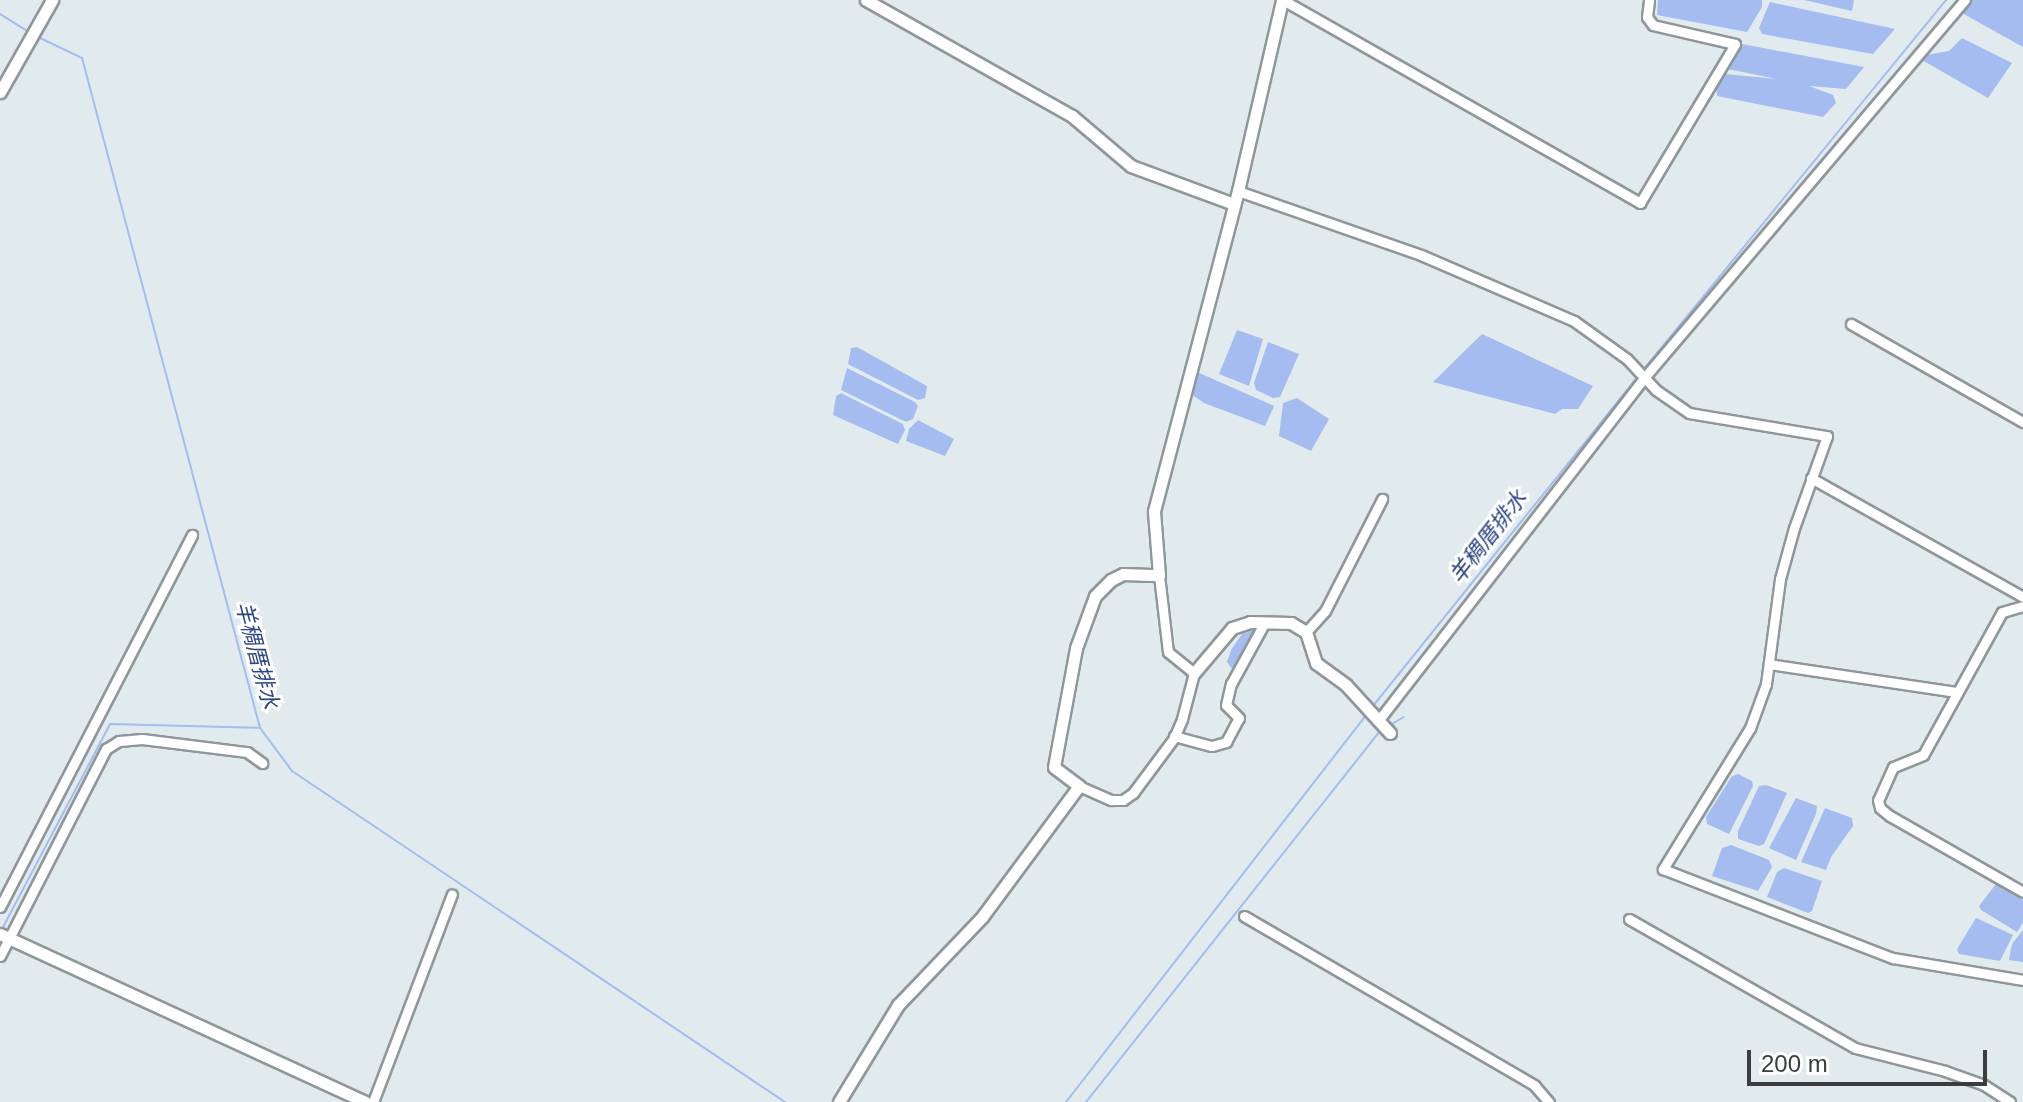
<!DOCTYPE html>
<meta charset="utf-8">
<style>
body{margin:0}
#map{position:relative;width:2023px;height:1102px;overflow:hidden;background:#e1ebed;font-family:Helvetica,"Noto Sans TC",sans-serif}
div>[style]{position:absolute}
.water>*{inset:0;background:#a5bcf1}
.stream>*{height:2px;margin:-1px;padding:0 1px;transform-origin:1px;border-radius:1px;background:#a5bcf1}
.roads{filter:drop-shadow(2px 0 #8f979a) drop-shadow(-2px 0 #8f979a) drop-shadow(0 2px #8f979a) drop-shadow(0 -2px #8f979a)}
.minor>*{height:9px;margin:-4.5px;padding:0 4.5px;transform-origin:4.5px;border-radius:4.5px;background:#fff}
.tertiary>*{height:11px;margin:-5.5px;padding:0 5.5px;transform-origin:5.5px;border-radius:5.5px;background:#fff}
span{translate:-50% -50%;white-space:nowrap;text-align:center;line-height:1.15;-webkit-text-stroke:6px #fff;paint-order:stroke}
.water-label{font-size:22px;color:#2d4584;font-style:italic}
.scale{position:absolute;left:1747px;top:1050px;width:240px;height:36px;box-sizing:border-box;border:4px solid #393d3e;border-top:0;padding-left:10px;font-size:24px;line-height:28px;white-space:nowrap;color:#393d3e;-webkit-text-stroke:6px #fff;paint-order:stroke}
</style>
<div id="map">
<div class="water">
<i style="clip-path:polygon(1658px 0,1762px 0,1762px 7px,1747px 32px,1657px 15px)"></i>
<i style="clip-path:polygon(1804px 0,1854px 0,1852px 11px)"></i>
<i style="clip-path:polygon(1971px 0,2023px 0,2023px 47px,1962px 13px)"></i>
<i style="clip-path:polygon(1770px 2px,1895px 29px,1873px 54px,1762px 34px,1759px 28px)"></i>
<i style="clip-path:polygon(1962px 38px,2012px 63px,1988px 98px,1922px 60px,1921px 56px,1949px 51px)"></i>
<i style="clip-path:polygon(1742px 44px,1864px 67px,1846px 89px,1809px 86px,1833px 95px,1836px 103px,1823px 117px,1717px 96px,1716px 84px,1725px 74px,1777px 79px,1728px 69px)"></i>
<i style="clip-path:polygon(1237px 330px,1263px 339px,1249px 386px,1219px 374px)"></i>
<i style="clip-path:polygon(1482px 334px,1593px 386px,1578px 409px,1562px 409px,1555px 414px,1433px 382px)"></i>
<i style="clip-path:polygon(1268px 342px,1299px 354px,1280px 397px,1273px 398px,1256px 390px,1254px 383px)"></i>
<i style="clip-path:polygon(857px 347px,927px 386px,925px 398px,918px 400px,848px 364px,851px 348px)"></i>
<i style="clip-path:polygon(847px 368px,915px 402px,918px 406px,913px 419px,906px 422px,841px 390px)"></i>
<i style="clip-path:polygon(1197px 372px,1274px 406px,1265px 426px,1204px 403px,1191px 394px)"></i>
<i style="clip-path:polygon(841px 393px,903px 424px,905px 430px,898px 444px,833px 415px,836px 396px)"></i>
<i style="clip-path:polygon(1297px 398px,1329px 419px,1311px 451px,1279px 436px,1283px 403px)"></i>
<i style="clip-path:polygon(918px 420px,954px 439px,945px 456px,906px 441px,909px 429px)"></i>
<i style="clip-path:polygon(1257px 629px,1233px 670px,1227px 662px,1231px 650px,1242px 634px)"></i>
<i style="clip-path:polygon(1738px 774px,1752px 781px,1753px 786px,1729px 834px,1707px 824px,1706px 817px,1732px 776px)"></i>
<i style="clip-path:polygon(1766px 785px,1787px 793px,1764px 844px,1759px 846px,1738px 839px,1738px 831px,1759px 786px)"></i>
<i style="clip-path:polygon(1796px 798px,1817px 806px,1816px 814px,1796px 860px,1769px 848px)"></i>
<i style="clip-path:polygon(1825px 808px,1852px 818px,1853px 826px,1831px 857px,1826px 870px,1801px 862px)"></i>
<i style="clip-path:polygon(1731px 845px,1769px 860px,1772px 867px,1758px 891px,1712px 876px,1722px 848px)"></i>
<i style="clip-path:polygon(1784px 868px,1822px 881px,1812px 911px,1808px 913px,1767px 897px,1777px 872px)"></i>
<i style="clip-path:polygon(1996px 884px,2023px 900px,2023px 923px,2017px 932px,1981px 910px,1979px 906px)"></i>
<i style="clip-path:polygon(1976px 918px,2013px 935px,2000px 961px,1959px 954px,1957px 949px)"></i>
<i style="clip-path:polygon(2023px 930px,2023px 962px,2009px 960px,2012px 944px)"></i>
</div>
<div class="stream">
<i style="left:0;top:14px;width:31px;rotate:32deg"></i>
<i style="left:38px;top:37px;width:49px;rotate:25.5deg"></i>
<i style="left:82px;top:58px;width:693px;rotate:75.12deg"></i>
<i style="left:260px;top:728px;width:54px;rotate:53.3deg"></i>
<i style="left:292px;top:771px;width:594px;rotate:33.88deg"></i>
<i style="left:1644px;top:369px;width:477px;rotate:-50.7deg"></i>
<i style="left:1373px;top:706px;width:421px;rotate:-51.2deg"></i>
<i style="left:1390px;top:725px;width:16px;rotate:-30deg"></i>
<i style="left:1px;top:931px;width:234px;rotate:-62.2deg"></i>
<i style="left:110px;top:724px;width:148px;rotate:1.5deg"></i>
<i style="left:1066px;top:1102px;width:491px;rotate:-52.2deg"></i>
<i style="left:1086px;top:1102px;width:475px;rotate:-51.6deg"></i>
</div>
<div class="roads">
<div class="minor">
<i style="left:1283px;top:0;width:411px;rotate:29.6deg"></i>
<i style="left:1640px;top:203px;width:185px;rotate:-59.1deg"></i>
<i style="left:1735px;top:44px;width:84px;rotate:-167deg"></i>
<i style="left:1653px;top:25px;width:10px;rotate:-127deg"></i>
<i style="left:1647px;top:17px;width:17px;rotate:-83deg"></i>
<i style="left:1238px;top:191px;width:194px;rotate:19.3deg"></i>
<i style="left:1421px;top:255px;width:167px;rotate:23.3deg"></i>
<i style="left:1574px;top:321px;width:65px;rotate:35.6deg"></i>
<i style="left:1627px;top:359px;width:42px;rotate:46.9deg"></i>
<i style="left:1656px;top:390px;width:40px;rotate:34.9deg"></i>
<i style="left:1689px;top:413px;width:140px;rotate:9.5deg"></i>
<i style="left:1827px;top:436px;width:98px;rotate:109.7deg"></i>
<i style="left:1794px;top:528px;width:53px;rotate:105.4deg"></i>
<i style="left:1780px;top:579px;width:106px;rotate:97.6deg"></i>
<i style="left:1766px;top:684px;width:47px;rotate:110deg"></i>
<i style="left:1750px;top:728px;width:166px;rotate:121.7deg"></i>
<i style="left:1663px;top:869px;width:247px;rotate:21.2deg"></i>
<i style="left:1893px;top:958px;width:132px;rotate:9.6deg"></i>
<i style="left:1851px;top:324px;width:198px;rotate:29.7deg"></i>
<i style="left:1811px;top:478px;width:243px;rotate:29.3deg"></i>
<i style="left:2023px;top:606px;width:22px;rotate:164deg"></i>
<i style="left:2002px;top:612px;width:163px;rotate:118.9deg"></i>
<i style="left:1923px;top:755px;width:32px;rotate:158deg"></i>
<i style="left:1893px;top:767px;width:36px;rotate:114deg"></i>
<i style="left:1878px;top:800px;width:8px;rotate:76deg"></i>
<i style="left:1880px;top:808px;width:13px;rotate:39deg"></i>
<i style="left:1890px;top:816px;width:153px;rotate:29.7deg"></i>
<i style="left:1306px;top:632px;width:28px;rotate:-48deg"></i>
<i style="left:1325px;top:611px;width:126px;rotate:-63deg"></i>
<i style="left:1769px;top:664px;width:190px;rotate:8.5deg"></i>
<i style="left:1378px;top:721px;width:434px;rotate:-52.2deg"></i>
<i style="left:1644px;top:378px;width:496px;rotate:-49.7deg"></i>
<i style="left:1174px;top:736px;width:39px;rotate:15deg"></i>
<i style="left:1212px;top:746px;width:15px;rotate:-16deg"></i>
<i style="left:1226px;top:742px;width:27px;rotate:-62deg"></i>
<i style="left:1239px;top:718px;width:18px;rotate:-135deg"></i>
<i style="left:1226px;top:705px;width:22px;rotate:-77deg"></i>
<i style="left:1231px;top:684px;width:71px;rotate:-61.3deg"></i>
<i style="left:1079px;top:786px;width:35px;rotate:24deg"></i>
<i style="left:1111px;top:800px;width:12px"></i>
<i style="left:1123px;top:800px;width:12px;rotate:-35deg"></i>
<i style="left:1133px;top:793px;width:69px;rotate:-53.3deg"></i>
<i style="left:1174px;top:738px;width:21px;rotate:-67deg"></i>
<i style="left:1182px;top:719px;width:48px;rotate:-75.4deg"></i>
<i style="left:1194px;top:673px;width:33px;rotate:-141deg"></i>
<i style="left:1168px;top:652px;width:78px;rotate:-96.7deg"></i>
<i style="left:0;top:907px;width:419px;rotate:-62.7deg"></i>
<i style="left:1244px;top:916px;width:336px;rotate:30.2deg"></i>
<i style="left:1534px;top:1085px;width:23px;rotate:49deg"></i>
<i style="left:1629px;top:919px;width:260px;rotate:29.7deg"></i>
<i style="left:1855px;top:1048px;width:93px;rotate:14.3deg"></i>
<i style="left:1945px;top:1071px;width:41px;rotate:19.7deg"></i>
<i style="left:1984px;top:1085px;width:31px;rotate:33deg"></i>
<i style="left:0;top:956px;width:233px;rotate:-62.9deg"></i>
<i style="left:106px;top:749px;width:15px;rotate:-32deg"></i>
<i style="left:119px;top:741px;width:23px;rotate:-5deg"></i>
<i style="left:142px;top:739px;width:106px;rotate:7.1deg"></i>
<i style="left:247px;top:752px;width:19px;rotate:36deg"></i>
<i style="left:373px;top:1102px;width:222px;rotate:-69.2deg"></i>
</div>
<div class="tertiary">
<i style="left:866px;top:0;width:236px;rotate:29.4deg"></i>
<i style="left:1072px;top:116px;width:77px;rotate:40.3deg"></i>
<i style="left:1131px;top:166px;width:110px;rotate:20.3deg"></i>
<i style="left:0;top:92px;width:106px;rotate:-60.5deg"></i>
<i style="left:1194px;top:673px;width:59px;rotate:-49.8deg"></i>
<i style="left:1232px;top:628px;width:19px;rotate:-18deg"></i>
<i style="left:1250px;top:622px;width:41px;rotate:1.4deg"></i>
<i style="left:1291px;top:623px;width:17px;rotate:31deg"></i>
<i style="left:1306px;top:632px;width:33px;rotate:72deg"></i>
<i style="left:1316px;top:663px;width:37px;rotate:36deg"></i>
<i style="left:1346px;top:685px;width:65px;rotate:47.5deg"></i>
<i style="left:0;top:934px;width:402px;rotate:24.7deg"></i>
<i style="left:839px;top:1102px;width:114px;rotate:-58.7deg"></i>
<i style="left:898px;top:1005px;width:122px;rotate:-46.3deg"></i>
<i style="left:982px;top:917px;width:163px;rotate:-53.5deg"></i>
<i style="left:1079px;top:786px;width:31px;rotate:-143deg"></i>
<i style="left:1054px;top:767px;width:121px;rotate:-79.5deg"></i>
<i style="left:1076px;top:648px;width:55px;rotate:-69.9deg"></i>
<i style="left:1095px;top:596px;width:23px;rotate:-45deg"></i>
<i style="left:1111px;top:580px;width:13px;rotate:-27deg"></i>
<i style="left:1123px;top:574px;width:36px;rotate:2deg"></i>
<i style="left:1159px;top:575px;width:64px;rotate:-94.5deg"></i>
<i style="left:1154px;top:511px;width:331px;rotate:-75.3deg"></i>
<i style="left:1238px;top:191px;width:196px;rotate:-77deg"></i>
</div>
</div>
<div class="water-label">
<span style="left:1488px;top:537px;rotate:-52deg">羊稠厝排水</span>
<span style="left:257px;top:655px;rotate:75deg">羊稠厝排水</span>
</div>
<div class="scale">200 m</div>
</div>
